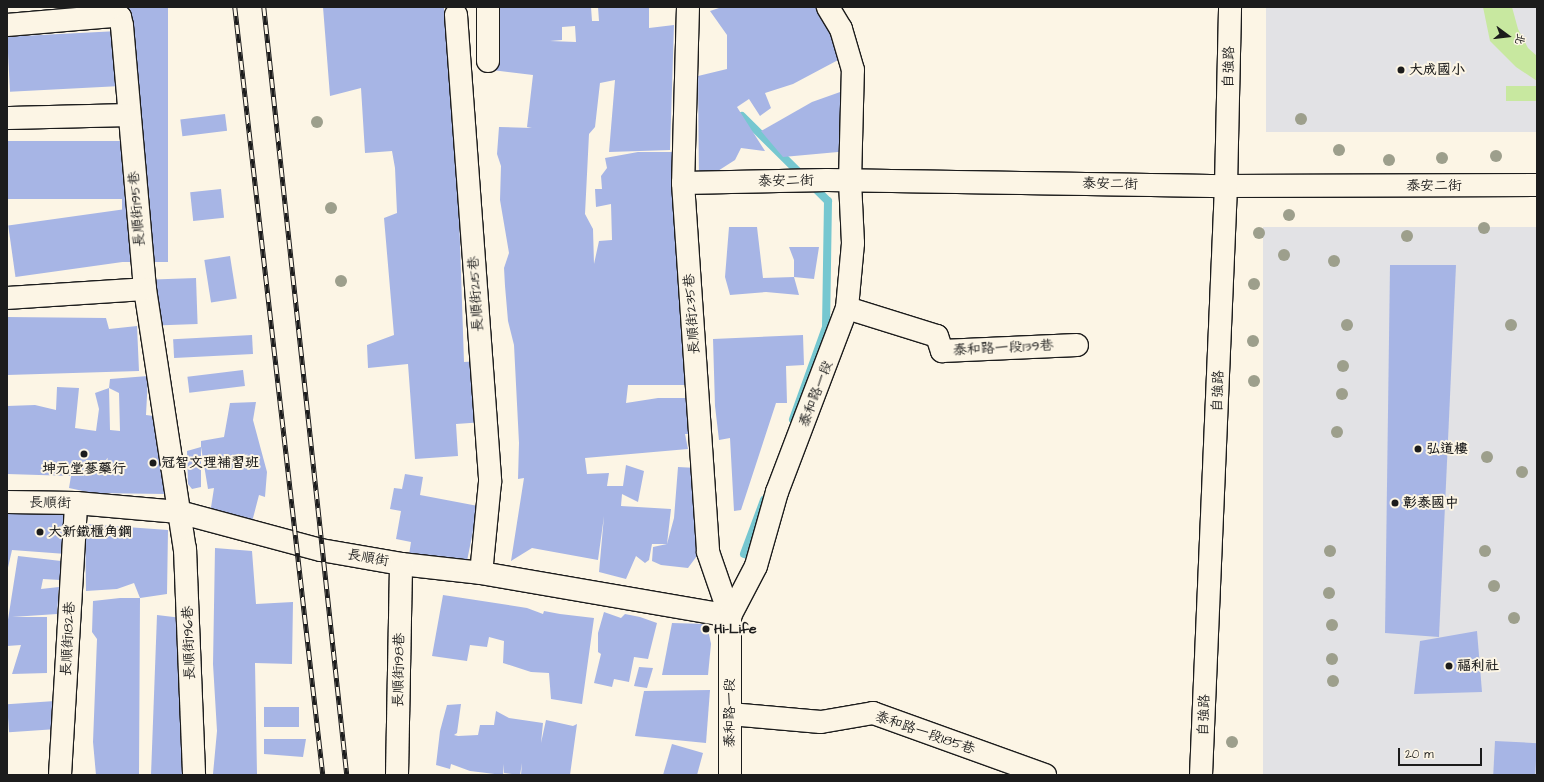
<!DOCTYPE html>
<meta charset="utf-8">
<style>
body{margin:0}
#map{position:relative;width:1544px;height:782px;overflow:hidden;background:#fcf5e5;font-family:"Architects Daughter","LXGW WenKai TC",sans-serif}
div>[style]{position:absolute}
.built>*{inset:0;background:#e2e2e5;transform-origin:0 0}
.green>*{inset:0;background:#c8e8a0;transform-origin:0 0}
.stream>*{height:8px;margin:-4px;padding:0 4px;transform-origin:4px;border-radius:4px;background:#76c7d0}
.building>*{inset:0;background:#a7b5e5;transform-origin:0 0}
.roads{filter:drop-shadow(1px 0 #1c1c1c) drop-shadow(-1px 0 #1c1c1c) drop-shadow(0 1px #1c1c1c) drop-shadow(0 -1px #1c1c1c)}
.minor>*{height:22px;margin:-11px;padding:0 11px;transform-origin:11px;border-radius:11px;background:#fcf5e5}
.rail>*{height:4.5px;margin-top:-2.25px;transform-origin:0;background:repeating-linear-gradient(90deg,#fcf5e5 0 9px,#1c1c1c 0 18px);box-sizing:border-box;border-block:1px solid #1c1c1c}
.trees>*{width:12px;height:12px;margin:-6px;border-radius:50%;background:#9d9f8c}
.dots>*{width:11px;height:11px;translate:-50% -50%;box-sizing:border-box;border:2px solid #fcf5e5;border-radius:50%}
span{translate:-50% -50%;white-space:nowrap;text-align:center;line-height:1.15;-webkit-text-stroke:4px #fcf5e5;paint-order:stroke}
.street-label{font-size:14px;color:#1c1c1c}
.poi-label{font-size:14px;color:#1c1c1c;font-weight:700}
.left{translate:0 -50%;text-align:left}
.frame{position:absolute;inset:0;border:8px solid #1c1c1c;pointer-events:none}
.north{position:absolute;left:1488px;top:16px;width:40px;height:40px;-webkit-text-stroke:3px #fcf5e5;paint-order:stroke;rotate:105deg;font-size:11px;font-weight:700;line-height:16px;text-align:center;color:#1c1c1c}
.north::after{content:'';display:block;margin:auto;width:14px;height:18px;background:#1c1c1c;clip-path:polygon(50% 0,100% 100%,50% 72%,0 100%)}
.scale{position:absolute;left:1398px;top:748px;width:84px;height:18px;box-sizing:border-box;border:2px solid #1c1c1c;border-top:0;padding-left:5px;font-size:12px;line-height:14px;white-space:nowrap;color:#1c1c1c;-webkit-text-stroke:3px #fcf5e5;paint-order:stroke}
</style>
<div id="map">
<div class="built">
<i style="left:1266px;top:7px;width:271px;height:125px"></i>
<i style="left:1537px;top:227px;width:548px;height:274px;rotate:90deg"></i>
</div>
<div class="green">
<i style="clip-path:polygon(1483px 7px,1512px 7px,1518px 29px,1528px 48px,1537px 56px,1537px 81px,1516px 67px,1490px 41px)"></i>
<i style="left:1506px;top:86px;width:31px;height:15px"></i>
</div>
<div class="stream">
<i style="left:742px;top:116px;width:121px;rotate:44.7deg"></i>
<i style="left:828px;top:201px;width:126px;rotate:90.9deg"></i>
<i style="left:826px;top:327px;width:98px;rotate:109.7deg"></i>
<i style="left:744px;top:554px;width:58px;rotate:-69.7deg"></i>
</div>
<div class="building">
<i style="left:122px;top:7px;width:46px;height:255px"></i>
<i style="clip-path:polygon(323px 7px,444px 7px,458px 183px,464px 362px,480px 361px,484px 422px,456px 424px,458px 456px,415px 459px,408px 364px,368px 368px,367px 345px,394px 335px,384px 218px,397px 213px,395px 168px,392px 151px,365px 153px,361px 88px,330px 96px)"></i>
<i style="clip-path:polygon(evenodd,500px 7px,591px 7px,592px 21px,599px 21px,598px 7px,649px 7px,649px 28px,674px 25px,670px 150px,609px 152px,615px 80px,600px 83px,595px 127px,589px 134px,585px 214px,593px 229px,594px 264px,599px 241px,612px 240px,611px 204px,596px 207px,595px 189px,602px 189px,601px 176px,607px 168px,605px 158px,638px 152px,674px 152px,691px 385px,628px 385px,626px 403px,658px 398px,693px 398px,694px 434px,685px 434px,688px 449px,585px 458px,587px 474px,609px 473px,607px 486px,623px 486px,626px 465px,644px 471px,638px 502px,622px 494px,621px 506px,671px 509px,667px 544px,674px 518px,678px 467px,697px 468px,702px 549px,688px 568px,661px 565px,652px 561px,653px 547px,667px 544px,652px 544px,649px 560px,645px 563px,636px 556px,626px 579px,599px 572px,604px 516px,598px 560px,532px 548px,511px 561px,524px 478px,518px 479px,519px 443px,514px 345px,508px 321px,505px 286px,504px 268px,509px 253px,500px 200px,501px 166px,497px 154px,499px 127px,532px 128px,527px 127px,533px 75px,492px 70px,499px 58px,500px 7px,575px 26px,576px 42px,550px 41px,562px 40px,562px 27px,575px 26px)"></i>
<i style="clip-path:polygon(722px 7px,829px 7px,840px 59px,793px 84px,765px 93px,771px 108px,760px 116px,749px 99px,737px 107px,765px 151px,741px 148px,735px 160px,699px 183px,698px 76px,727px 69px,727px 35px,710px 11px)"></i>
<i style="left:118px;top:31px;width:55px;height:111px;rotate:87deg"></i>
<i style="clip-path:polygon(857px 86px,849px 151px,783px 157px,761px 131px,812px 102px)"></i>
<i style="left:225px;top:114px;width:17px;height:45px;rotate:83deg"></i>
<i style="left:7px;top:141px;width:115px;height:58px"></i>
<i style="left:221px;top:189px;width:29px;height:31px;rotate:84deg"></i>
<i style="left:133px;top:208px;width:52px;height:126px;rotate:82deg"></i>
<i style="clip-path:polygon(729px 227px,757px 227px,763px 278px,794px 277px,799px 295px,766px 292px,730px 295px,725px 277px)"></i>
<i style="clip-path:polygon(789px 247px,819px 247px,814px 279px,794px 277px,794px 260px)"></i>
<i style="left:230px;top:256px;width:43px;height:26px;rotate:81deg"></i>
<i style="clip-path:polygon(1390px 265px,1456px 265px,1439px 637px,1385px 633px)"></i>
<i style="left:196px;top:278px;width:46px;height:42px;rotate:88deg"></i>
<i style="clip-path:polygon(7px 317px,106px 318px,109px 329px,137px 326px,139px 371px,7px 375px)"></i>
<i style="left:252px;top:335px;width:19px;height:79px;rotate:87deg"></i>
<i style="clip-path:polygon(803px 335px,804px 365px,786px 366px,787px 403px,776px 403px,741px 510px,734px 511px,730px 438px,719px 440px,715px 406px,713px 339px)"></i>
<i style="left:243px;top:370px;width:16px;height:56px;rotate:83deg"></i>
<i style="clip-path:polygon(evenodd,148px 376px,146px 415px,161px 417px,166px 494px,92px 493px,69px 488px,71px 476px,7px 474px,7px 406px,35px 405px,56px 410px,57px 387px,79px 388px,75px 428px,96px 431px,99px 409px,95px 393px,109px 388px,110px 379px,148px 376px,109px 388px,119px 393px,120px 431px,110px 430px,109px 388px)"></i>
<i style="clip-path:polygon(256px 402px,253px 420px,267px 472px,265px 497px,259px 495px,252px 522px,238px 516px,210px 514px,214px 488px,208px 489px,201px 447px,201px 487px,192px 489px,188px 484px,187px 451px,201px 447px,201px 441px,224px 437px,230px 403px)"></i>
<i style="clip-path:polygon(405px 474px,423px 477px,420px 495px,478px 506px,466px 566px,409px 555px,411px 542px,396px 539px,401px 511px,390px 509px,394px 488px,402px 489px)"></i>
<i style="clip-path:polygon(70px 511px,66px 554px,12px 550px,7px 572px,7px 513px)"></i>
<i style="clip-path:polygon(85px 524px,168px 530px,167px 594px,140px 598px,134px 583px,117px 589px,86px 591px)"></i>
<i style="clip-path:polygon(215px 548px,252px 551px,256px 604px,293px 602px,292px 664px,255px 663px,257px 774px,213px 774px,217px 731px,213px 664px)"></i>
<i style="clip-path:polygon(18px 556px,61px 561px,60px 580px,43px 579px,41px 589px,59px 587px,57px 614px,12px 617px,47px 617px,47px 673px,12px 674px,21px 645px,7px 646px,7px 626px)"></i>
<i style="clip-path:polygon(443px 595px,527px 608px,543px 614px,544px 611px,560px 614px,558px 623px,560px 614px,594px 618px,582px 704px,551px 699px,549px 673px,531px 672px,503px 663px,504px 641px,489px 637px,487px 647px,470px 645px,467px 661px,432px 656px)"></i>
<i style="clip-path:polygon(120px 598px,140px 598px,139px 775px,96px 775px,93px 742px,97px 639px,92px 632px,93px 601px)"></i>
<i style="clip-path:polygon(604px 612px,621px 618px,625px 614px,640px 617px,657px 623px,648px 659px,634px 657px,629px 682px,614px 679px,612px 687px,594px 683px,601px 654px,598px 652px,598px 633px)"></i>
<i style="clip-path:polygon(157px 615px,182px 618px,184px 775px,151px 775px)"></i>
<i style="clip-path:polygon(672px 623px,707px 624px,711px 644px,708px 675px,662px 675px)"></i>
<i style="clip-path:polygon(1477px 631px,1482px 692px,1414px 694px,1420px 641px)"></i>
<i style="clip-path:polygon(639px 667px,653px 668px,647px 688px,634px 686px)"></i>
<i style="clip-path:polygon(710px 690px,706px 743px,635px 736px,644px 691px)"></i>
<i style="left:55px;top:701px;width:28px;height:48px;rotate:86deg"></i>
<i style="clip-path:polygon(461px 704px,457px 733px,454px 735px,458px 736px,478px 735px,480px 725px,494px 725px,496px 711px,509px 718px,543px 723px,541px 743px,546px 720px,573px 726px,577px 724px,570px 775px,521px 775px,522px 763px,520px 775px,504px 773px,504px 764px,503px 775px,470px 771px,451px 764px,450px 769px,436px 765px,440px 731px,447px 705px)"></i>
<i style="left:264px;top:707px;width:35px;height:20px"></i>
<i style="clip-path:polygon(264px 739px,306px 739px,303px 757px,264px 754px)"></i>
<i style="left:1495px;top:741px;width:42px;height:34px;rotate:3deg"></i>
<i style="clip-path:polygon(672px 744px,703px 753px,697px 775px,663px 775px)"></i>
</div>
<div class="roads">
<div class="minor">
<i style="left:688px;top:7px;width:176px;rotate:91.6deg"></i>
<i style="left:683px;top:183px;width:370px;rotate:86.1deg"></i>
<i style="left:708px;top:552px;width:68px;rotate:71deg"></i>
<i style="left:456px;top:15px;width:468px;rotate:85.8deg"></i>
<i style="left:490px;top:482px;width:91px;rotate:95.6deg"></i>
<i style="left:7px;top:25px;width:106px;rotate:-4.9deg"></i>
<i style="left:113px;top:16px;width:7px;rotate:8deg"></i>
<i style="left:120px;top:17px;width:9px;rotate:77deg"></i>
<i style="left:122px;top:26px;width:264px;rotate:85deg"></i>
<i style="left:145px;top:289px;width:263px;rotate:81.3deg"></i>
<i style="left:185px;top:549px;width:226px;rotate:87.7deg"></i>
<i style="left:488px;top:61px;width:54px;rotate:-90deg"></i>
<i style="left:7px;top:118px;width:122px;rotate:-1.4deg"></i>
<i style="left:683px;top:183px;width:144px;rotate:-1.2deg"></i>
<i style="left:827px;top:180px;width:399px;rotate:0.9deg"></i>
<i style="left:1226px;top:186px;width:311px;rotate:-0.2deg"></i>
<i style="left:7px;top:298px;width:138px;rotate:-3.7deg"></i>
<i style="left:847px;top:308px;width:94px;rotate:17.3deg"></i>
<i style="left:937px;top:336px;width:16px;rotate:72deg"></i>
<i style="left:942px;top:351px;width:135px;rotate:-2.5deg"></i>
<i style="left:7px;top:502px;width:69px;rotate:0.8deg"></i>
<i style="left:76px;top:503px;width:103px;rotate:5deg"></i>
<i style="left:179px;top:512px;width:147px;rotate:15deg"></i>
<i style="left:321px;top:550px;width:81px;rotate:9.9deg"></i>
<i style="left:401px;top:564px;width:81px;rotate:6.4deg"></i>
<i style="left:481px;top:573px;width:253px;rotate:9.8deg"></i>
<i style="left:730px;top:714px;width:91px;rotate:5deg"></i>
<i style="left:821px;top:722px;width:53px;rotate:-9.8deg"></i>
<i style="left:873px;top:713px;width:183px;rotate:19.8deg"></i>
<i style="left:60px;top:775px;width:272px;rotate:-86.6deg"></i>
<i style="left:397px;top:775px;width:211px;rotate:-88.9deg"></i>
<i style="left:730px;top:775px;width:159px;rotate:-90deg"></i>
<i style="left:730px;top:616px;width:56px;rotate:-62.5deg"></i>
<i style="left:756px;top:566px;width:77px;rotate:-74.2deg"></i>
<i style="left:777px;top:492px;width:197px;rotate:-69.2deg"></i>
<i style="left:847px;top:308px;width:65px;rotate:-84.7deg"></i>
<i style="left:853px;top:243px;width:62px;rotate:-92.8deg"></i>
<i style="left:850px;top:181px;width:111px;rotate:-88.5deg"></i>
<i style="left:853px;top:70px;width:43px;rotate:-106.3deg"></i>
<i style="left:841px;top:29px;width:26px;rotate:-121deg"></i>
<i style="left:1201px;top:775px;width:590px;rotate:-87.57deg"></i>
<i style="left:1226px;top:186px;width:179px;rotate:-88.7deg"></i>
</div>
</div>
<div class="rail">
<i style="left:235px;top:7px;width:773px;rotate:83.46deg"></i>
<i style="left:264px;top:7px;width:772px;rotate:83.83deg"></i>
</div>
<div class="trees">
<i style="left:1301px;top:119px"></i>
<i style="left:317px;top:122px"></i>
<i style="left:1339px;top:150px"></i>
<i style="left:1496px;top:156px"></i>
<i style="left:1442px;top:158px"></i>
<i style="left:1389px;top:160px"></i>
<i style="left:331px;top:208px"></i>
<i style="left:1289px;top:215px"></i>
<i style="left:1484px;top:228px"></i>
<i style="left:1259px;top:233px"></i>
<i style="left:1407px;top:236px"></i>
<i style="left:1284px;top:255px"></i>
<i style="left:1334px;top:261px"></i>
<i style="left:341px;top:281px"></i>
<i style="left:1254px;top:284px"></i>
<i style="left:1347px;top:325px"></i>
<i style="left:1511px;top:325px"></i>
<i style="left:1253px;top:341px"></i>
<i style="left:1343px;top:366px"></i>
<i style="left:1254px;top:381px"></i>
<i style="left:1342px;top:394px"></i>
<i style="left:1337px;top:432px"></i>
<i style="left:1487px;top:457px"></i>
<i style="left:1522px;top:472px"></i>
<i style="left:1330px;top:551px"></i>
<i style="left:1485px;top:551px"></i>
<i style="left:1494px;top:586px"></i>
<i style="left:1329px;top:593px"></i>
<i style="left:1514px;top:618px"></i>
<i style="left:1332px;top:625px"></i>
<i style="left:1332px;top:659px"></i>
<i style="left:1333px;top:681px"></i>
<i style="left:1232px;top:742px"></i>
</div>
<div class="dots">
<i style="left:1401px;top:70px;background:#1c1c1c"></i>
<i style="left:1418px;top:449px;background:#1c1c1c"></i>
<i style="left:84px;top:454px;background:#1c1c1c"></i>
<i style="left:153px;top:463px;background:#1c1c1c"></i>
<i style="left:1395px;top:503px;background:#1c1c1c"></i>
<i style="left:40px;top:532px;background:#1c1c1c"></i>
<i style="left:706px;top:629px;background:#1c1c1c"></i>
<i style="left:1449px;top:666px;background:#1c1c1c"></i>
</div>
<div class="street-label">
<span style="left:1229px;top:67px;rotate:-89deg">自強路</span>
<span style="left:786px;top:181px;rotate:-1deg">泰安二街</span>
<span style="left:1110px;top:184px;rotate:1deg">泰安二街</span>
<span style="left:1434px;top:186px">泰安二街</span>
<span style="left:137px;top:209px;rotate:-95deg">長順街195巷</span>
<span style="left:476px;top:294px;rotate:-94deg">長順街215巷</span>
<span style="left:692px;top:314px;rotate:-94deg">長順街235巷</span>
<span style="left:1003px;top:348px;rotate:-3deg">泰和路一段139巷</span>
<span style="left:1218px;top:391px;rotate:-88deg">自強路</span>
<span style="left:816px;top:394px;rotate:-69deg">泰和路一段</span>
<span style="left:50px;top:503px;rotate:1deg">長順街</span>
<span style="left:368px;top:558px;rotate:10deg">長順街</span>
<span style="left:68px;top:639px;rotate:-87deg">長順街182巷</span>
<span style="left:189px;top:643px;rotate:-92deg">長順街196巷</span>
<span style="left:399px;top:670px;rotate:-89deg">長順街198巷</span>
<span style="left:730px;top:713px;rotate:-90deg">泰和路一段</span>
<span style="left:1204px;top:715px;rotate:-88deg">自強路</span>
<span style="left:925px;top:733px;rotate:19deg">泰和路一段185巷</span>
</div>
<div class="poi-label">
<span class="left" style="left:1409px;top:70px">大成國小</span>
<span class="left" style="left:1426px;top:449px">弘道樓</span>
<span class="left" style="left:161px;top:463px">冠智文理補習班</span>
<span style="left:84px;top:469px">坤元堂蔘藥行</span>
<span class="left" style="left:1403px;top:503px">彰泰國中</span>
<span class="left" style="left:48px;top:532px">大新鐵櫃角鋼</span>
<span class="left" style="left:714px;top:629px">Hi-Life</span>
<span class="left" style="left:1457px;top:666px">福利社</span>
</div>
<div class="frame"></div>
<div class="north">北</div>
<div class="scale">20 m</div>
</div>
